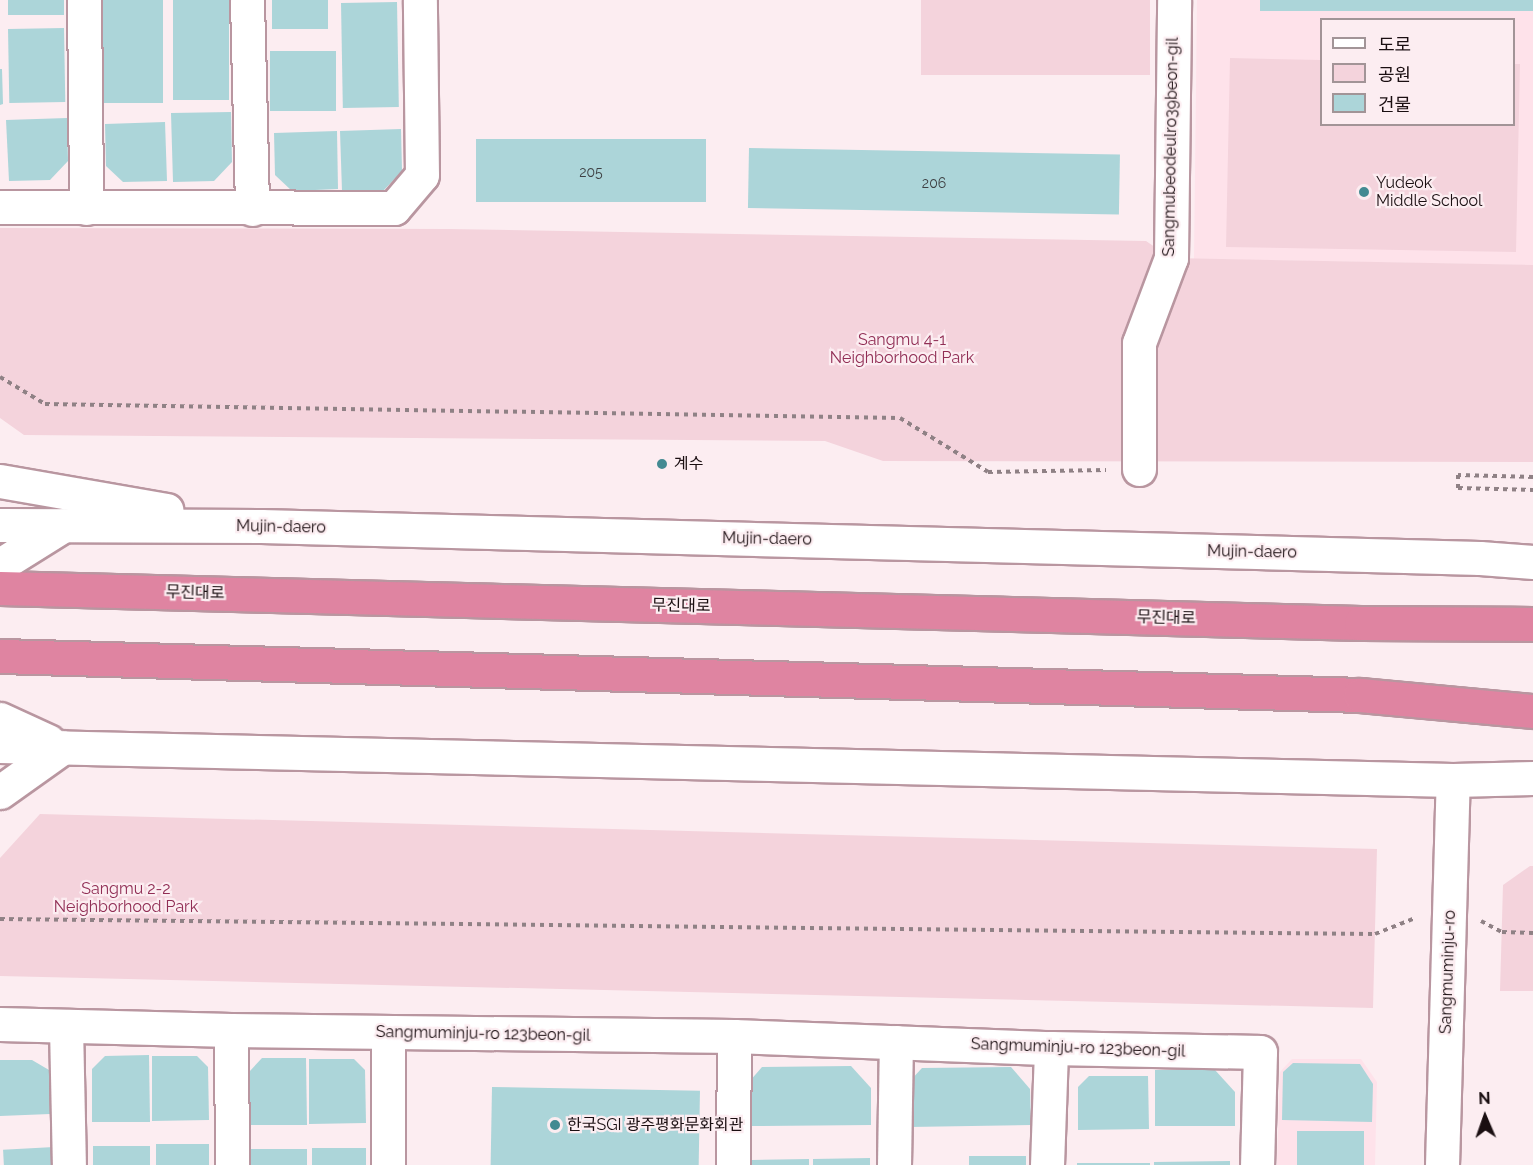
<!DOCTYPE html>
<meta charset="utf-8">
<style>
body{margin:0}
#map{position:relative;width:1533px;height:1165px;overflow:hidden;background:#fcedf1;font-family:Raleway,"Noto Sans KR",sans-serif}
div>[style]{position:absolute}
.built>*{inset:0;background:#fee2ea}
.green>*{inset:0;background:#f4d3dc;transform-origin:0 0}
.building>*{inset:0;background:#acd5d9;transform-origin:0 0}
.path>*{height:4px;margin-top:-2px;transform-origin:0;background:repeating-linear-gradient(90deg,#8f8185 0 4.5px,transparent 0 9px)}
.roads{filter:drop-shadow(2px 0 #b996a0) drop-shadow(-2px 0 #b996a0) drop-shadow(0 2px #b996a0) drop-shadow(0 -2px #b996a0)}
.street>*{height:33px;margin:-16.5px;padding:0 16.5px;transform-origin:16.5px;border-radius:16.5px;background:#fff}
.secondary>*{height:33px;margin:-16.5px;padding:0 16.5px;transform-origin:16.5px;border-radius:16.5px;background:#fff}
.highway>*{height:33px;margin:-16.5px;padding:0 16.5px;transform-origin:16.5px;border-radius:16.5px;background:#df84a1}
.dots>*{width:16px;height:16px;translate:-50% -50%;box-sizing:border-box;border:3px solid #fcedf1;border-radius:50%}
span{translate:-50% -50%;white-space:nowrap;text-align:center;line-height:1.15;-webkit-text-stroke:4.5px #fcedf1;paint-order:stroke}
.number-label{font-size:14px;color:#3e4043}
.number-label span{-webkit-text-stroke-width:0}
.street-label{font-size:16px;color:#1a0e11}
.poi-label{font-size:16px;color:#1a0e11}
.left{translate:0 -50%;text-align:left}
.park-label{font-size:16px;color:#912e55}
.legend{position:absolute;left:1320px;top:18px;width:195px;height:108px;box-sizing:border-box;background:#fcedf1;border:2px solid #a29497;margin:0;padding:8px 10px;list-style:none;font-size:18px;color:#1a0e11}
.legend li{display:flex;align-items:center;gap:12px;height:30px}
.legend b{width:30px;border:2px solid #a29497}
.north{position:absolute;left:1455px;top:1087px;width:60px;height:60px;-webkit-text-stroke:4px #fcedf1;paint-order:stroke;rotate:358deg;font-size:16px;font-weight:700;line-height:24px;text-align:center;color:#1a0e11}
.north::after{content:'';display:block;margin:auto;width:21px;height:27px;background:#1a0e11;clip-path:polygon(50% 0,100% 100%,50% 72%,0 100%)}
</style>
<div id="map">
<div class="built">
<i style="clip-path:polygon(evenodd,1197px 0,1533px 0,1533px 265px,1194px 259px,1197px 0,1322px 20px,1514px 20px,1514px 124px,1322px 124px,1322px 20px)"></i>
<i style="clip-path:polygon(1292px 1059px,1361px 1059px,1377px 1082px,1375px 1165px,1277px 1165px,1280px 1072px)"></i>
</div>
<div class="green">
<i style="left:921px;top:0;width:229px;height:75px"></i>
<i style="clip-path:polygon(1230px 58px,1321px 60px,1322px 124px,1514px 124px,1514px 64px,1520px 64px,1516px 252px,1226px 247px)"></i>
<i style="clip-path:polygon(0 228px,448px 229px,1146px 241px,1171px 258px,1533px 265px,1533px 462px,883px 461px,825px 441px,24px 435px,0 418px)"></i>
<i style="clip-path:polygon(40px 814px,1377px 849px,1373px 1008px,0 976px,0 858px)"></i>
<i style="clip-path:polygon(1530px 866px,1533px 866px,1533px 991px,1500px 991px,1503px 885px)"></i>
</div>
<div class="building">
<i style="left:8px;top:0;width:56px;height:15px"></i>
<i style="left:101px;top:0;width:62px;height:103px"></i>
<i style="left:173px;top:0;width:56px;height:100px"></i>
<i style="left:272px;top:0;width:56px;height:29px"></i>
<i style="left:1260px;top:0;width:273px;height:11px"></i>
<i style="left:397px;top:2px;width:105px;height:56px;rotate:89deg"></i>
<i style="left:64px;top:28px;width:74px;height:56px;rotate:89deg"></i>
<i style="left:336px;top:51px;width:60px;height:66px;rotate:90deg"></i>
<i style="clip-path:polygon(0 69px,2px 69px,3px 104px,0 105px)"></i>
<i style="clip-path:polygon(231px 112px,232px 162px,214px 181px,173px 182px,171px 113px)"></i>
<i style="clip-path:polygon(67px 118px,68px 161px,50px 180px,9px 181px,6px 120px)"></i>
<i style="clip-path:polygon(165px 122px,167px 181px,123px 182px,106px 166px,105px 124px)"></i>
<i style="clip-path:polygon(401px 129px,402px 171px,384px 190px,342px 191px,340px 131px)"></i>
<i style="clip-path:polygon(337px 131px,338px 189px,292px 191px,275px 175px,274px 133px)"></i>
<i style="left:476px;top:139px;width:230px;height:63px"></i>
<i style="left:749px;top:148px;width:371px;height:60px;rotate:1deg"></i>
<i style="clip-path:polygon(149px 1055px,150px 1122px,92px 1122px,92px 1069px,105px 1056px)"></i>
<i style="clip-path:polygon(152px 1056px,197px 1056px,208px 1067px,209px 1120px,152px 1121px)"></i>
<i style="clip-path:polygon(262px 1058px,306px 1058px,307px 1125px,249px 1125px,249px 1072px)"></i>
<i style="clip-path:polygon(309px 1059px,354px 1059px,365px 1070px,366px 1123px,309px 1124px)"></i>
<i style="clip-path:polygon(0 1060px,32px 1060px,49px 1070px,50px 1114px,0 1116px)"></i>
<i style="clip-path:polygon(1293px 1063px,1360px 1064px,1373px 1084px,1372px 1122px,1282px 1120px,1283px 1072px)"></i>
<i style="clip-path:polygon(851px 1066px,871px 1088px,871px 1125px,750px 1126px,749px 1082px,762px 1067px)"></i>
<i style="clip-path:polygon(1011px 1067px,1030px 1089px,1031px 1125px,909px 1127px,909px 1082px,922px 1068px)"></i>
<i style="clip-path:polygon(1155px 1070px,1215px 1070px,1235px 1092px,1235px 1126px,1155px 1126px)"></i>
<i style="clip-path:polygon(1089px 1076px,1148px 1076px,1149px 1129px,1078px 1130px,1078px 1087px)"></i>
<i style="left:492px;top:1087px;width:208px;height:78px;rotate:1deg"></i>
<i style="left:1364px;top:1131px;width:34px;height:67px;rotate:90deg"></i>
<i style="left:156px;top:1144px;width:53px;height:21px"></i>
<i style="left:93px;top:1146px;width:57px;height:19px"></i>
<i style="left:54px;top:1147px;width:18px;height:51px;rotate:87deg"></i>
<i style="left:312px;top:1148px;width:54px;height:17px"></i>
<i style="left:307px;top:1149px;width:16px;height:57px;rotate:90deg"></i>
<i style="left:1026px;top:1156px;width:9px;height:57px;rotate:90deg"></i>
<i style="clip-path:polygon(870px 1158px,870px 1165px,813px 1165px,813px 1159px)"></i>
<i style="clip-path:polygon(809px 1159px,809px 1165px,752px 1165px,752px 1160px)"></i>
<i style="clip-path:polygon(1230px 1161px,1230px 1165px,1154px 1165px,1154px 1162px)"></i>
<i style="left:1077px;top:1163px;width:73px;height:2px"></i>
</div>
<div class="path">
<i style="left:0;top:377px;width:52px;rotate:31deg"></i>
<i style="left:45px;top:404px;width:855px;rotate:0.94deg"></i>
<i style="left:900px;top:418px;width:103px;rotate:31.5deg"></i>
<i style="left:988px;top:472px;width:118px;rotate:-1deg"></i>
<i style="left:1533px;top:477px;width:75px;rotate:-178.5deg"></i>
<i style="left:1458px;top:475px;width:13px;rotate:90deg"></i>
<i style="left:1458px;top:488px;width:75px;rotate:1.5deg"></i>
<i style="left:0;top:919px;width:1375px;rotate:0.63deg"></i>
<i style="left:1375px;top:934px;width:43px;rotate:-21.8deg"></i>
<i style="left:1481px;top:921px;width:24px;rotate:28deg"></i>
<i style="left:1502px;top:932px;width:31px;rotate:2deg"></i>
</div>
<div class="roads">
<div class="street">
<i style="left:84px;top:0;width:208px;rotate:89.4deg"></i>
<i style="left:247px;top:0;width:209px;rotate:88.6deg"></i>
<i style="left:0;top:207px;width:394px;rotate:0.1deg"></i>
<i style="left:394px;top:208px;width:43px;rotate:-49.7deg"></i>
<i style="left:422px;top:175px;width:175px;rotate:-90.7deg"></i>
<i style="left:1139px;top:469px;width:126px;rotate:-90deg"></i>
<i style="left:1139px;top:343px;width:91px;rotate:-69.4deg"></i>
<i style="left:1171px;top:258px;width:258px;rotate:-89.3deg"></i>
<i style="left:0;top:1024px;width:231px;rotate:1.5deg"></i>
<i style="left:231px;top:1030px;width:503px;rotate:0.68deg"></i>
<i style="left:734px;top:1036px;width:317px;rotate:2.2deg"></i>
<i style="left:1051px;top:1048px;width:209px;rotate:1.1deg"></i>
<i style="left:1260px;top:1052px;width:113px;rotate:91.5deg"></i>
<i style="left:66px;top:1026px;width:139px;rotate:88.8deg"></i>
<i style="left:231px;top:1030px;width:135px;rotate:89.6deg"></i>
<i style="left:388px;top:1165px;width:132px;rotate:-90deg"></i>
<i style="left:733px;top:1165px;width:129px;rotate:-89.6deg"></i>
<i style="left:894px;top:1165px;width:123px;rotate:-89.1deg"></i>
<i style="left:1047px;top:1165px;width:117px;rotate:-88deg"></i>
<i style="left:1442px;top:1165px;width:385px;rotate:-88.4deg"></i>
</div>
<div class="secondary">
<i style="left:0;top:481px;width:169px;rotate:9.9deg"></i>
<i style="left:0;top:525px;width:261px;rotate:0.2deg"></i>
<i style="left:261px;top:526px;width:1219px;rotate:1.5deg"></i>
<i style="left:1480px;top:558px;width:53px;rotate:4.3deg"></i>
<i style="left:0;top:565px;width:75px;rotate:-32deg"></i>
<i style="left:0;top:719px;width:53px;rotate:24.6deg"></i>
<i style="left:0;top:746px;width:1453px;rotate:1.34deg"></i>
<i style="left:1453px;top:780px;width:80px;rotate:-1.4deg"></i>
<i style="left:0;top:792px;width:77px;rotate:-35.5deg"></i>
</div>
<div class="highway">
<i style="left:0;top:588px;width:1361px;rotate:1.47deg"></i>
<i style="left:1361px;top:623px;width:172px;rotate:0.3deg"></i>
<i style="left:0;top:656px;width:1361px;rotate:1.64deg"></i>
<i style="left:1360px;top:695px;width:174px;rotate:5.3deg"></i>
</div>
</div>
<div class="dots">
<i style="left:1364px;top:192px;background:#438a92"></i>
<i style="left:662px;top:464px;background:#438a92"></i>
<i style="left:555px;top:1125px;background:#438a92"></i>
</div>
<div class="number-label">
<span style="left:591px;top:172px">205</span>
<span style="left:934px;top:183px">206</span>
</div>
<div class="street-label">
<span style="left:1171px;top:147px;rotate:-89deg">Sangmubeodeulro39beon-gil</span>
<span style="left:281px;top:527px;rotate:1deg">Mujin-daero</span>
<span style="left:767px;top:539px;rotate:1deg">Mujin-daero</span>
<span style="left:1252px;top:552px;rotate:1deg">Mujin-daero</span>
<span style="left:195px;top:593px;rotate:1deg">무진대로</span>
<span style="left:681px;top:606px;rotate:1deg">무진대로</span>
<span style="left:1166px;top:618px;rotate:1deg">무진대로</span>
<span style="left:1448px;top:972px;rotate:-88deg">Sangmuminju-ro</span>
<span style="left:483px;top:1034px;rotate:1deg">Sangmuminju-ro 123beon-gil</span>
<span style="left:1078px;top:1048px;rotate:2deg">Sangmuminju-ro 123beon-gil</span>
</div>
<div class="poi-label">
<span class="left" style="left:1376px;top:192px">Yudeok<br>Middle School</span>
<span class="left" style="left:674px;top:464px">계수</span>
<span class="left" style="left:567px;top:1125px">한국SGI 광주평화문화회관</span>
</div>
<div class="park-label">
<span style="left:902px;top:349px">Sangmu 4-1<br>Neighborhood Park</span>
<span style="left:126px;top:898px">Sangmu 2-2<br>Neighborhood Park</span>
</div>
<ul class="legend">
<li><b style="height:8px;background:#fff"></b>도로</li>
<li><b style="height:16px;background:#f4d3dc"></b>공원</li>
<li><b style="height:16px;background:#acd5d9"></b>건물</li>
</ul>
<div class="north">N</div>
</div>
